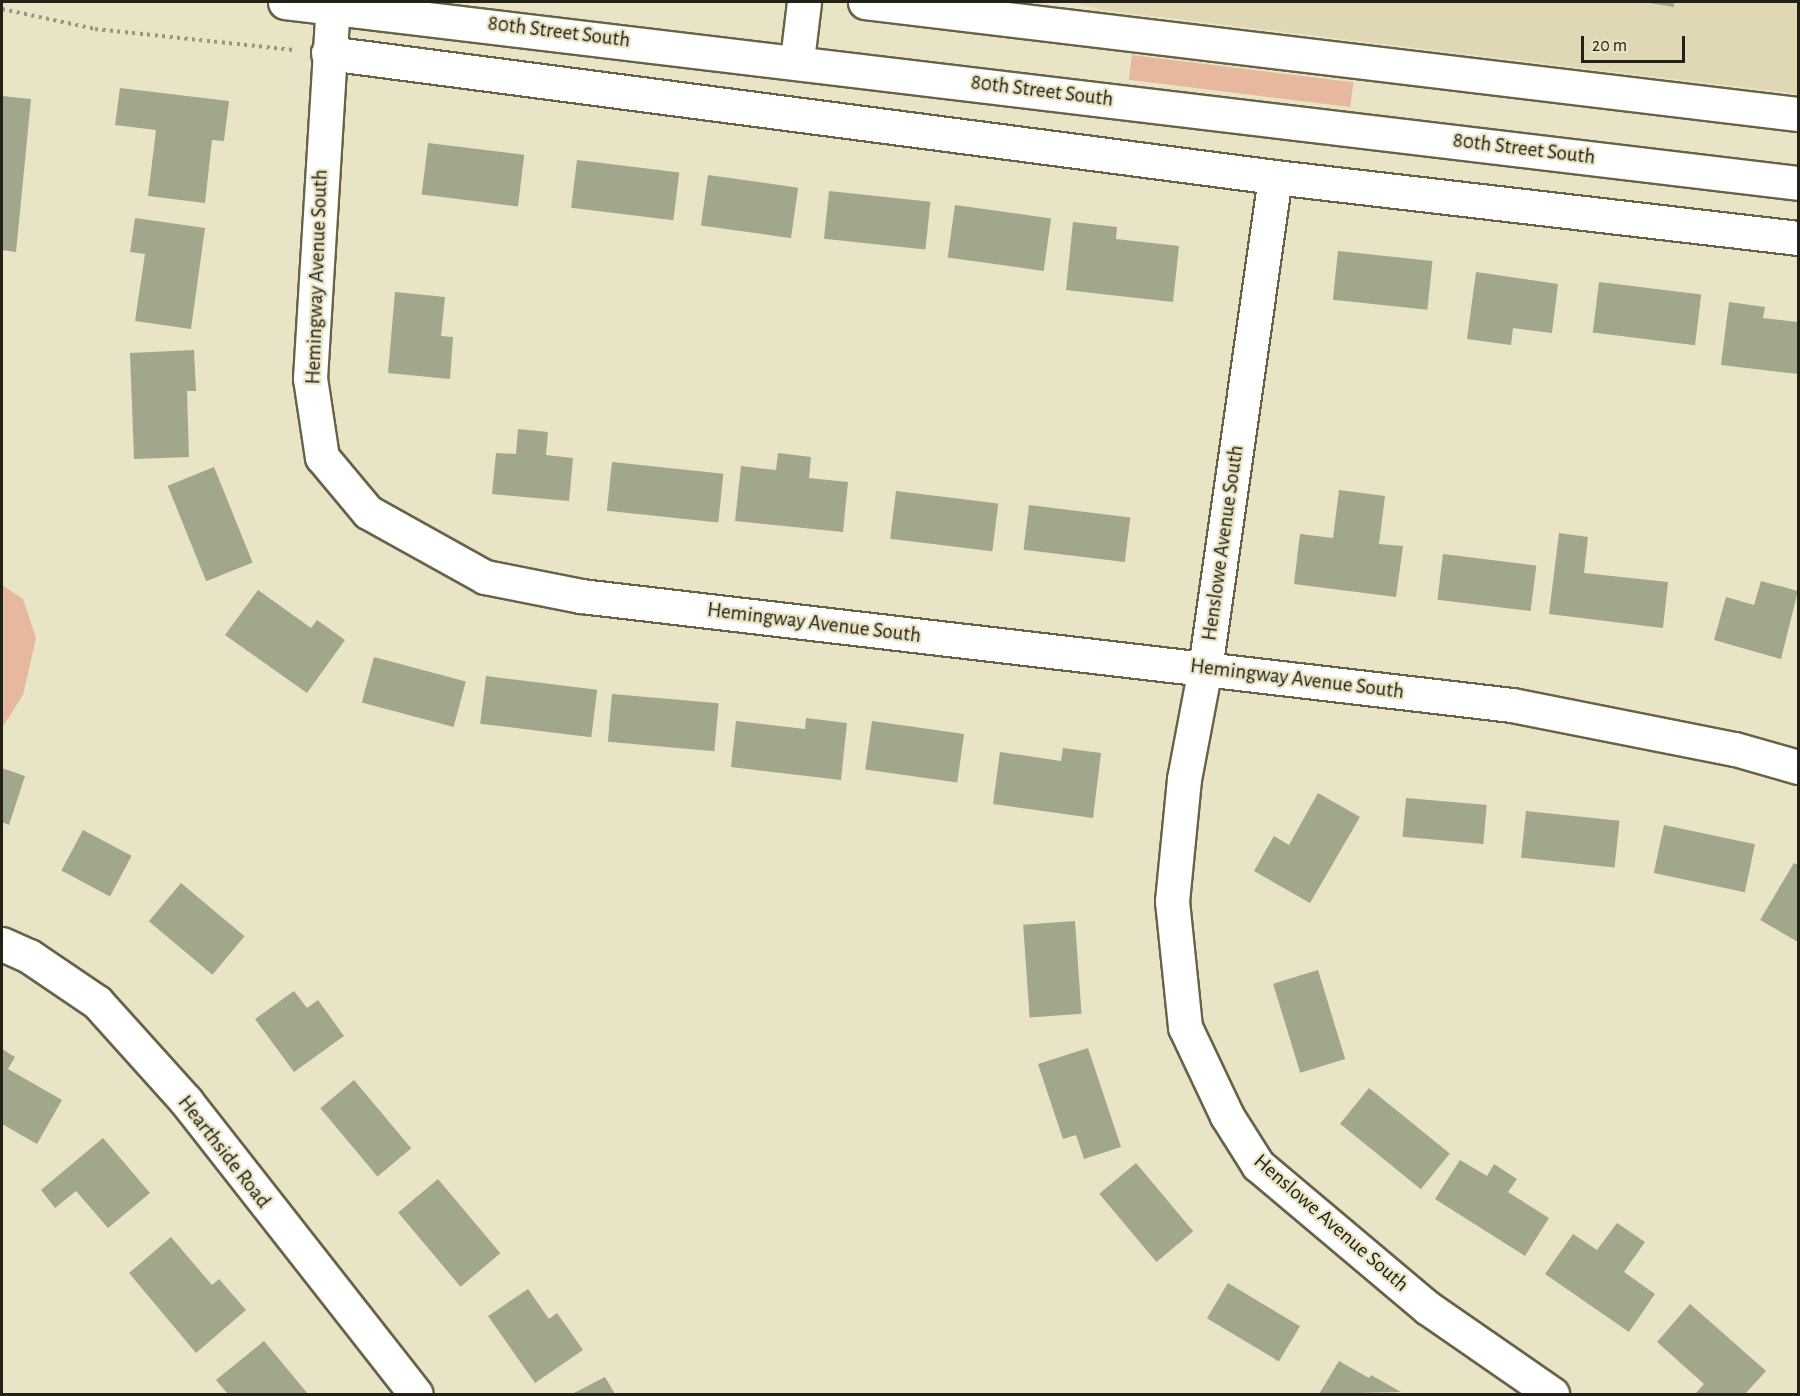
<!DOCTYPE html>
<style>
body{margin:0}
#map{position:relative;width:1800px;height:1396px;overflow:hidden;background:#eae4c6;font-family:"Alegreya Sans",sans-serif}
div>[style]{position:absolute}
.built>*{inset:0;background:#e0d7b4}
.green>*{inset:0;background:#e7b89e;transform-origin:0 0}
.building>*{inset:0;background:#a0a78c;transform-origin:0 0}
.path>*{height:4px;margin-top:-2px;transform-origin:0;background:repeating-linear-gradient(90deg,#99957e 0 3px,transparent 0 7.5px)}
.roads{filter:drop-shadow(2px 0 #686248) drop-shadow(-2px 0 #686248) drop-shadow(0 2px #686248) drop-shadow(0 -2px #686248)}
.street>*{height:33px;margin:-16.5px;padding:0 16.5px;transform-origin:16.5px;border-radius:16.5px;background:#fff}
.secondary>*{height:33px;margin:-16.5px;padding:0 16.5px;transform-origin:16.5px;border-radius:16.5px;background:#fff}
span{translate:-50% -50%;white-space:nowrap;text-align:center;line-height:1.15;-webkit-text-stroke:4.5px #eae4c6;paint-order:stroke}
.street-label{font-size:21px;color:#232116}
.frame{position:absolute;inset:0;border:3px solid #232116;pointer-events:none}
.scale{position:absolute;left:1581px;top:36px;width:104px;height:27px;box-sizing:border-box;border:3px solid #232116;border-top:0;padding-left:8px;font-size:18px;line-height:21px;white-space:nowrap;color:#232116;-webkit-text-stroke:4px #eae4c6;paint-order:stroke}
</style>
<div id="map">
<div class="built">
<i style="clip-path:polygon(1073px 2px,1798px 2px,1798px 94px,1102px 10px)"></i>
</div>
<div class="green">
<i style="left:1132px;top:55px;width:223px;height:25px;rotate:7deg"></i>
<i style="clip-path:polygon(2px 585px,23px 599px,36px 638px,23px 695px,2px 728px)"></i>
</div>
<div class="building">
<i style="clip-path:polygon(1643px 2px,1674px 2px,1674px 7px)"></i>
<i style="clip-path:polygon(120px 88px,229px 101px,224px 141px,212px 140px,205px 203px,148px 196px,156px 130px,115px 125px)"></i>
<i style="clip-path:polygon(2px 96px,31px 99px,16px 252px,2px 250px)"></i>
<i style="left:428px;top:143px;width:97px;height:52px;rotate:7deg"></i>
<i style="left:577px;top:160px;width:103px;height:48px;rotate:7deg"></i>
<i style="left:708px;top:175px;width:91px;height:51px;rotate:8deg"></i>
<i style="left:829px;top:191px;width:102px;height:48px;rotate:6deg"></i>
<i style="left:955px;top:205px;width:97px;height:53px;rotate:8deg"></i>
<i style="clip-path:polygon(135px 218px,205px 228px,191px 329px,135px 321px,145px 254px,130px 252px)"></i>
<i style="clip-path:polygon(1073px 222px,1117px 227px,1116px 239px,1179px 246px,1173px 302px,1066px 290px)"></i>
<i style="left:1338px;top:251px;width:95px;height:49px;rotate:6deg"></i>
<i style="clip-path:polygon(1476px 272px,1558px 284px,1552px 333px,1513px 328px,1511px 345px,1467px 339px)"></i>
<i style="left:1599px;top:282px;width:103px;height:51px;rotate:7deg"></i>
<i style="clip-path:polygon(395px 292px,445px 297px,441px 336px,453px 337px,450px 379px,388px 373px)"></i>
<i style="clip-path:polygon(1729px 302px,1765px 307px,1763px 318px,1798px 322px,1798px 374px,1721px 365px)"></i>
<i style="clip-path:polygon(194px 350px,196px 391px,187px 391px,189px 457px,134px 459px,130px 353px)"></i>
<i style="clip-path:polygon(518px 429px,548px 432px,546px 455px,573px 458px,569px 501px,492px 494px,496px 453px,516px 454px)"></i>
<i style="clip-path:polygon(778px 453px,811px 457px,809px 478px,848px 482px,843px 532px,735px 521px,741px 466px,776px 470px)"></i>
<i style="left:612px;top:462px;width:112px;height:49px;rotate:6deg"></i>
<i style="left:214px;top:467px;width:103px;height:50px;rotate:68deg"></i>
<i style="clip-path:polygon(1339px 490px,1385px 496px,1379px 544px,1403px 546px,1396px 597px,1294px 584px,1300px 534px,1333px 538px)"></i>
<i style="left:896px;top:491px;width:103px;height:48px;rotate:7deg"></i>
<i style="left:1029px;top:505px;width:102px;height:45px;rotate:7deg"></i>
<i style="clip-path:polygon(1559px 533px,1588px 537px,1584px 573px,1668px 582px,1663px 628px,1549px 614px)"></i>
<i style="left:1443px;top:554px;width:94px;height:46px;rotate:7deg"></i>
<i style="clip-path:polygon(1761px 581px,1798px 591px,1781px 659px,1714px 640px,1726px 597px,1754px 605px)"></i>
<i style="clip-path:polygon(258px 590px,311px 628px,317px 620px,345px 640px,307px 693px,225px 635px)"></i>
<i style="left:374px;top:657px;width:95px;height:47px;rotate:15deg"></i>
<i style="left:486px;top:676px;width:112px;height:48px;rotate:7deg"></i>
<i style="left:612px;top:694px;width:107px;height:48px;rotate:5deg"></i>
<i style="clip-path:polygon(806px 718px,847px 723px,841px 780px,731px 767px,736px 721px,805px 729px)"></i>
<i style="left:872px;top:721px;width:93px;height:49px;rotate:8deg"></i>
<i style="clip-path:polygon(1063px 748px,1101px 753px,1093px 818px,993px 804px,1000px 752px,1061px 761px)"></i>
<i style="clip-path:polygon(2px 768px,25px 776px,9px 825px,2px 822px)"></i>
<i style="clip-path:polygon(1318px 793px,1360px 817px,1310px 903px,1254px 871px,1274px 836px,1289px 845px)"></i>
<i style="left:1406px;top:798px;width:81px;height:39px;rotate:5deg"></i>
<i style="left:1526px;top:811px;width:94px;height:47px;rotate:6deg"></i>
<i style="left:1664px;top:825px;width:93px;height:49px;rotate:12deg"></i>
<i style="left:83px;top:830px;width:55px;height:46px;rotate:28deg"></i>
<i style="clip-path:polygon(1794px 863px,1798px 865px,1798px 942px,1760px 920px)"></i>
<i style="left:181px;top:883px;width:83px;height:50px;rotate:40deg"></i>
<i style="left:1075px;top:921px;width:93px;height:52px;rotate:86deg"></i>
<i style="left:1318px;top:970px;width:93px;height:47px;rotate:73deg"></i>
<i style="clip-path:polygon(294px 991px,307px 1008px,318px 1000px,344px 1036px,294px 1072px,255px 1019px)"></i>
<i style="clip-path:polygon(1088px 1048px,1121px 1147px,1084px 1159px,1076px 1135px,1063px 1139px,1038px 1064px)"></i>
<i style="clip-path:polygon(2px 1049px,15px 1057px,8px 1069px,62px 1100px,37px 1144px,2px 1124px)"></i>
<i style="left:354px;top:1080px;width:89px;height:44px;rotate:50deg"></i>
<i style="left:1369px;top:1088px;width:104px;height:46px;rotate:39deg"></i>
<i style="clip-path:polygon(103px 1138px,150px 1193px,108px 1228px,76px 1191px,55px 1208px,41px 1190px)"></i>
<i style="clip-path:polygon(1460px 1160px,1487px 1176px,1494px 1164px,1517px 1179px,1508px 1192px,1549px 1218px,1525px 1256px,1435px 1199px)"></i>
<i style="left:1136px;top:1163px;width:89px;height:48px;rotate:50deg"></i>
<i style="left:438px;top:1179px;width:97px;height:52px;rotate:50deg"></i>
<i style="clip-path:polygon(1617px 1223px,1645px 1242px,1624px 1272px,1655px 1294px,1629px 1332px,1545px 1274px,1573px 1234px,1597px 1250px)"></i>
<i style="clip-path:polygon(171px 1237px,212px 1285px,219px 1279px,246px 1310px,196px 1353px,129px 1273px)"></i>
<i style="left:1228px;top:1283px;width:84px;height:41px;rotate:31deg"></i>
<i style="clip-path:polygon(528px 1289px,549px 1319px,557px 1313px,583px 1350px,535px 1383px,488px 1316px)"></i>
<i style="clip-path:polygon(1690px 1304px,1766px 1371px,1745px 1394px,1695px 1394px,1704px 1384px,1657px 1342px)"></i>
<i style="clip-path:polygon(264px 1341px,308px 1394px,228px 1394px,216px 1380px)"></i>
<i style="clip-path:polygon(1339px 1361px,1369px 1378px,1371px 1375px,1401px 1392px,1319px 1394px)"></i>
<i style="clip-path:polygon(605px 1377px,615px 1394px,572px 1394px)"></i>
</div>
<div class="path">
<i style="left:2px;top:9px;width:95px;rotate:12.1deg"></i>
<i style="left:95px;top:29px;width:200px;rotate:6deg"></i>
</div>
<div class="roads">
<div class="street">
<i style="left:333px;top:2px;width:377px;rotate:93.5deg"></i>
<i style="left:310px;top:378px;width:80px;rotate:81.4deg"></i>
<i style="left:322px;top:457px;width:72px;rotate:50.1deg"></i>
<i style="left:368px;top:512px;width:134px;rotate:29.1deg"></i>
<i style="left:485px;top:577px;width:98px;rotate:11.2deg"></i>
<i style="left:581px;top:596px;width:937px;rotate:6.68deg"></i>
<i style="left:1512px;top:705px;width:227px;rotate:11.2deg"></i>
<i style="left:1735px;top:749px;width:66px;rotate:15.9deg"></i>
<i style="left:328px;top:53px;width:955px;rotate:7.46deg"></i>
<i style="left:1275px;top:177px;width:527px;rotate:6.65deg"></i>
<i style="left:797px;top:60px;width:58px;rotate:-83.1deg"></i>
<i style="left:1275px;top:177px;width:496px;rotate:98.1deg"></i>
<i style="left:1205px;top:668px;width:113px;rotate:100.7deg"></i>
<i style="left:1184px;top:779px;width:123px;rotate:95.6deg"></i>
<i style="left:1172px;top:901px;width:127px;rotate:84.1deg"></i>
<i style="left:1185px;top:1027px;width:98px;rotate:64.7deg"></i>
<i style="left:1227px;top:1116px;width:58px;rotate:57.7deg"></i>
<i style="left:1258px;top:1165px;width:222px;rotate:40.1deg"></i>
<i style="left:1428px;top:1308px;width:151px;rotate:34.7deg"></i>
<i style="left:2px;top:944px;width:30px;rotate:24deg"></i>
<i style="left:29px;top:956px;width:82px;rotate:34.1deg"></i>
<i style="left:97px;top:1002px;width:133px;rotate:48deg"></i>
<i style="left:186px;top:1101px;width:372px;rotate:51.9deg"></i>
</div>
<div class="secondary">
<i style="left:285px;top:2px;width:1524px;rotate:6.82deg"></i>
<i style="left:865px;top:2px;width:940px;rotate:6.85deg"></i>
</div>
</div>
<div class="street-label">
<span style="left:559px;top:32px;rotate:7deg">80th Street South</span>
<span style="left:1042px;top:91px;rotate:7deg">80th Street South</span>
<span style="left:1524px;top:149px;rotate:7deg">80th Street South</span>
<span style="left:317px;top:277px;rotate:-88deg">Hemingway Avenue South</span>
<span style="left:1223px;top:543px;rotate:-82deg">Henslowe Avenue South</span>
<span style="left:814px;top:623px;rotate:7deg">Hemingway Avenue South</span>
<span style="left:1297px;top:679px;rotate:7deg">Hemingway Avenue South</span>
<span style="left:224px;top:1152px;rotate:52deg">Hearthside Road</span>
<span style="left:1331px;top:1223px;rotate:41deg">Henslowe Avenue South</span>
</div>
<div class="frame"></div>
<div class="scale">20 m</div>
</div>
